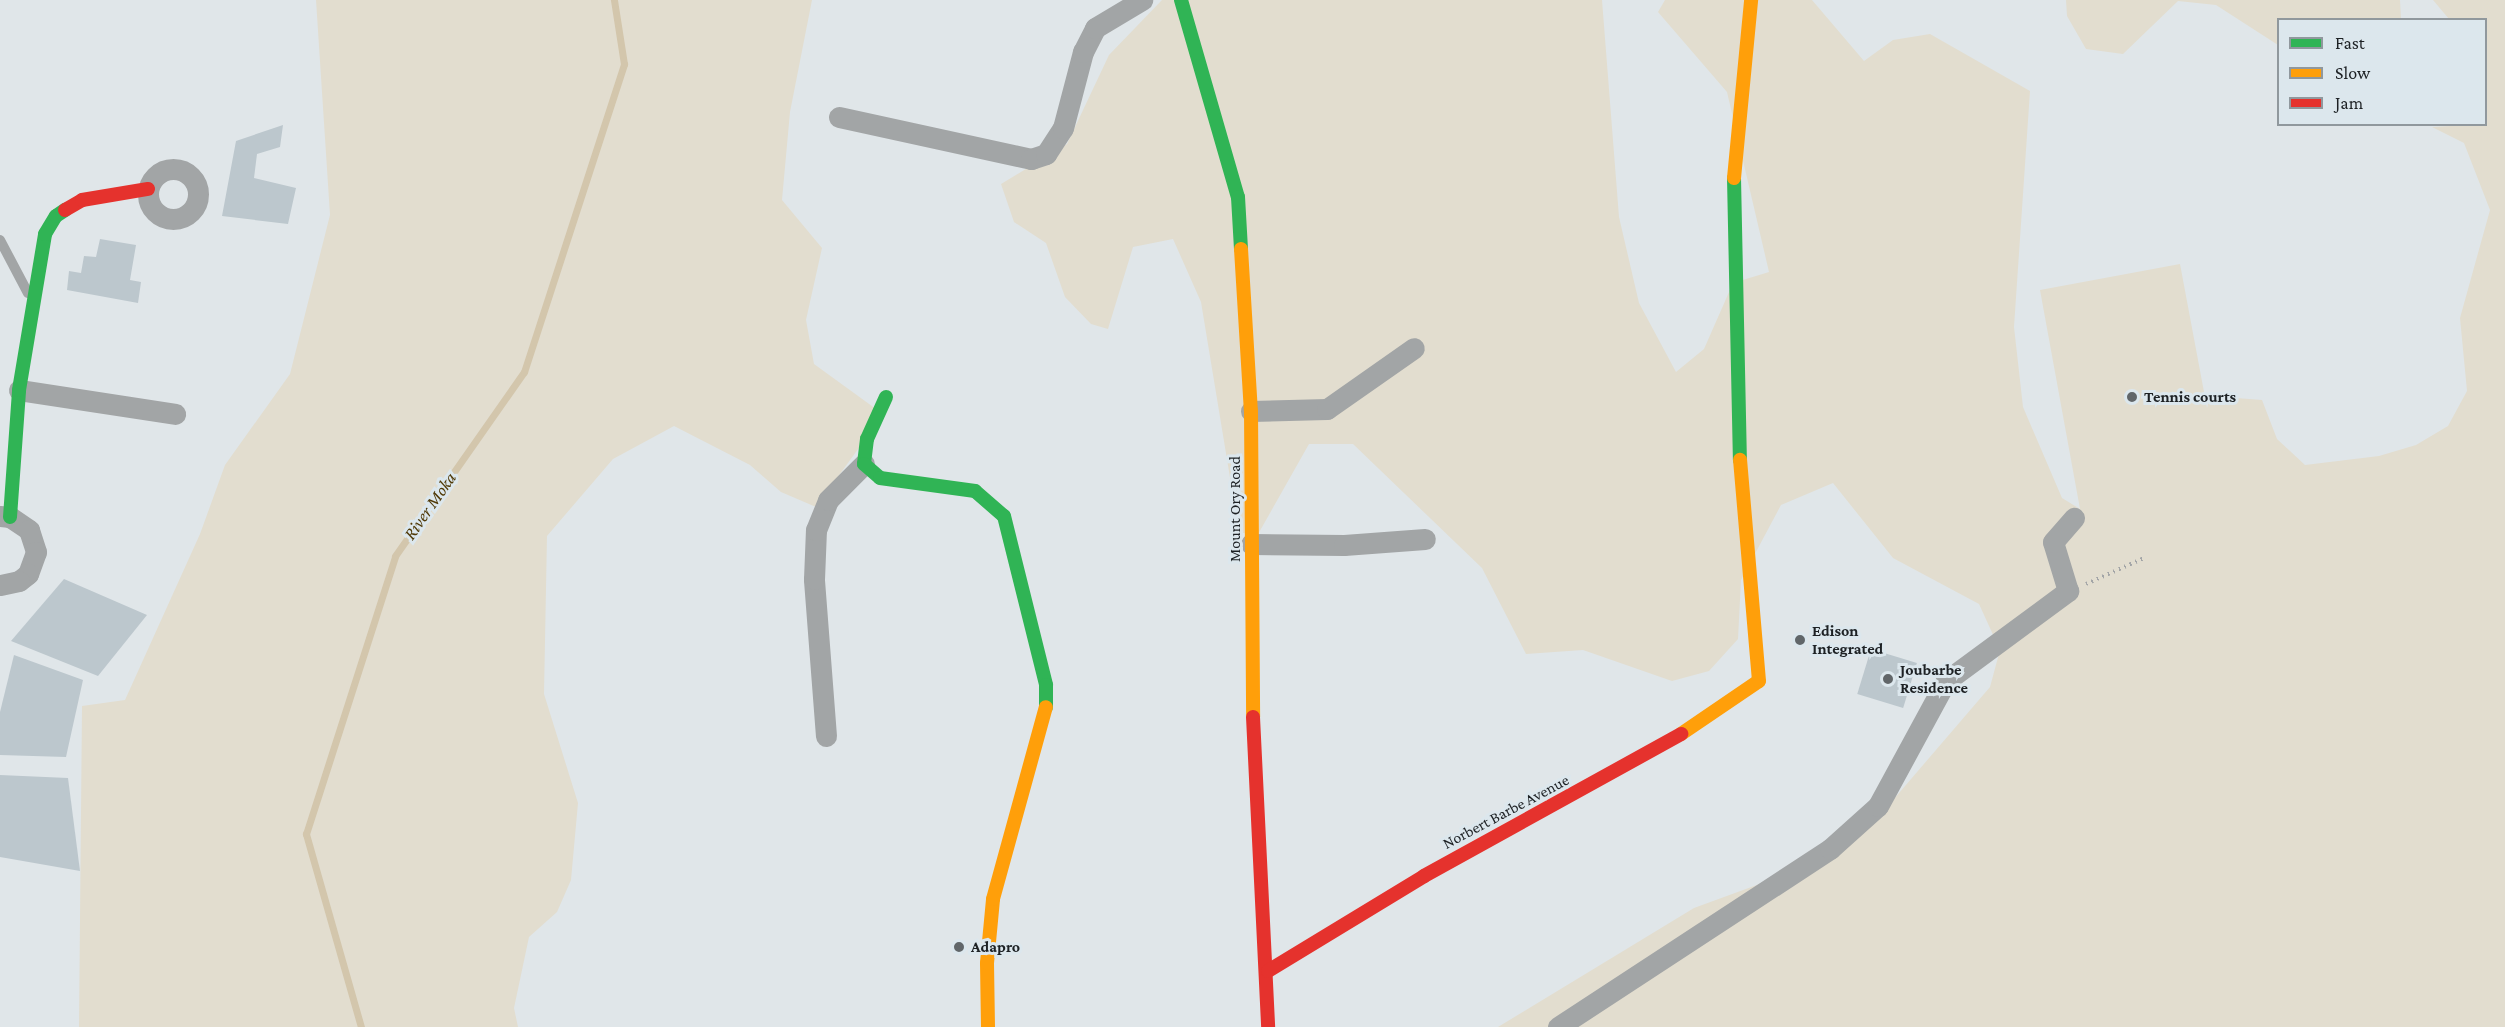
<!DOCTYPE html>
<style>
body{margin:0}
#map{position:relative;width:2505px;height:1027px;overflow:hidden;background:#e0e6e9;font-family:"Crimson Pro",serif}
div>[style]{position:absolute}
.green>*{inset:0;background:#e2ddcf}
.stream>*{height:7px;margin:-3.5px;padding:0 3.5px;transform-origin:3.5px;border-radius:3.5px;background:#d3c6ac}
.building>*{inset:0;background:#bcc7cd;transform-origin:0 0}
.path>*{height:4px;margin-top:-2px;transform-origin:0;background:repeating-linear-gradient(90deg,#a3a5a7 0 1.5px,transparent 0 6px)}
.lane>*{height:10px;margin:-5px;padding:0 5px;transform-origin:5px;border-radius:5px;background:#a2a5a6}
.street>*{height:21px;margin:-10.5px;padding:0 10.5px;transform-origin:10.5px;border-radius:10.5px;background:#a2a5a6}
.street>.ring{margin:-10.5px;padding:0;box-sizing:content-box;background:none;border:21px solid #a2a5a6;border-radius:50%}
.fast>*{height:14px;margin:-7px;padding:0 7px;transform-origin:7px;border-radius:7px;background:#30b455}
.slow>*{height:14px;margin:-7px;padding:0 7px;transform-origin:7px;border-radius:7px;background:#ff9f0a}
.jam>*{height:14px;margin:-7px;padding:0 7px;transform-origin:7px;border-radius:7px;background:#e5322d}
.dots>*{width:16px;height:16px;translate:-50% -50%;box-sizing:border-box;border:3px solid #dce7ed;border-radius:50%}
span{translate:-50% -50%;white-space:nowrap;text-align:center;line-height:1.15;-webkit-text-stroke:6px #dce7ed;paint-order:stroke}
.poi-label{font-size:16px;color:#1d2124;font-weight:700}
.left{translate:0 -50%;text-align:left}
.street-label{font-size:16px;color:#1d2124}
.water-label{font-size:18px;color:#503a08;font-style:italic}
.legend{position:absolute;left:2277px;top:18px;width:210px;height:108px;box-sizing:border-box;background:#dce7ed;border:2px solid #90989d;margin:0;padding:8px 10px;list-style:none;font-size:18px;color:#1d2124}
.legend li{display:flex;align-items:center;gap:12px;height:30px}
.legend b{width:30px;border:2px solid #90989d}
</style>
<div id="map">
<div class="green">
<i style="clip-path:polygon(316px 0,812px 0,790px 112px,782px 200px,822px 248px,806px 320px,814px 364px,876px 409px,861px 445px,816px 507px,781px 492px,750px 465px,674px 426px,613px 459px,547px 536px,544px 694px,578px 803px,571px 880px,557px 912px,529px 937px,514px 1008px,518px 1027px,79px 1027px,82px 706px,125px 700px,200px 534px,225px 465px,290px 374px,330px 215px)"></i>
<i style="clip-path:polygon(1162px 0,1602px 0,1619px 217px,1639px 303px,1676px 372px,1704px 349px,1733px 283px,1769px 272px,1727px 92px,1658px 12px,1665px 0,1812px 0,1864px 61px,1893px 40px,1930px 34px,2030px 91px,2014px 327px,2023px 407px,2062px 498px,2080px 509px,2040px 290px,2180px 264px,2207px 408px,2210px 396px,2262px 400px,2277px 439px,2305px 465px,2379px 456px,2416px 445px,2448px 426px,2467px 391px,2460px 318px,2490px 210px,2464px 143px,2432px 127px,2486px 124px,2486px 20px,2449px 19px,2433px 0,2505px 0,2505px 1027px,1498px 1027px,1694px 908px,1833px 857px,1875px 821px,1990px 687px,2000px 650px,1979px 604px,1893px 558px,1833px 483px,1781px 505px,1741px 580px,1738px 639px,1709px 671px,1672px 681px,1583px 650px,1526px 654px,1482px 568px,1353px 444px,1309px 444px,1257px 536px,1239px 532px,1201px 302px,1173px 239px,1133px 247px,1108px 329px,1091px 324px,1065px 297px,1046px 243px,1014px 222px,1001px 184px,1067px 144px,1109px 55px)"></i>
<i style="clip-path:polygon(2066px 0,2400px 0,2401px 19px,2278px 20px,2278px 45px,2216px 5px,2178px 1px,2123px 54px,2086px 49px,2067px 16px)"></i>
</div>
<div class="stream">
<i style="left:361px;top:1027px;width:201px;rotate:-105.9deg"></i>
<i style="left:306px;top:834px;width:292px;rotate:-72.2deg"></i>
<i style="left:395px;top:556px;width:225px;rotate:-55deg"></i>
<i style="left:524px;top:372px;width:324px;rotate:-72deg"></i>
<i style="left:624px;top:64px;width:65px;rotate:-98.9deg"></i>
</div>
<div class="building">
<i style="clip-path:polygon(283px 125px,280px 147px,257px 154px,254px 178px,296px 188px,288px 224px,222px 216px,236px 141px)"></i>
<i style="clip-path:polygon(100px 239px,136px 245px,130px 280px,141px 282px,138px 303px,67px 290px,69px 271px,81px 273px,84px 256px,96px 257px)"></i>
<i style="clip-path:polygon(64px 579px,147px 615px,98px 676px,11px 641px)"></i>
<i style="left:1871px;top:649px;width:48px;height:47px;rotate:17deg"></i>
<i style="clip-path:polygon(14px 655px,83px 680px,66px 757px,0 755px,0 712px)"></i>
<i style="clip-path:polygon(0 775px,68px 778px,80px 871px,0 857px)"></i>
</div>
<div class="path">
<i style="left:2086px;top:584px;width:64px;rotate:-24.1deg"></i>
</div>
<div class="lane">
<i style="left:0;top:240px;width:60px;rotate:62.2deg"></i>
</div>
<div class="street">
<i style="left:839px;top:117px;width:197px;rotate:12.3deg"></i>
<i style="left:1031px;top:159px;width:16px;rotate:-18deg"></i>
<i style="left:1046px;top:154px;width:31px;rotate:-57deg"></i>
<i style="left:1063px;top:128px;width:79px;rotate:-75.3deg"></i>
<i style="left:1083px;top:52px;width:27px;rotate:-63deg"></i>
<i style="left:1095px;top:28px;width:55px;rotate:-30.8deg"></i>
<i class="ring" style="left:148px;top:169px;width:29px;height:29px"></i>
<i style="left:19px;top:390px;width:158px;rotate:8.7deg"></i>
<i style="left:1251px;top:411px;width:76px;rotate:-1.5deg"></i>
<i style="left:1327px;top:409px;width:106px;rotate:-35deg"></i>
<i style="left:0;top:516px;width:10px;rotate:6deg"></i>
<i style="left:10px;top:517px;width:23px;rotate:34deg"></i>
<i style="left:29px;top:530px;width:23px;rotate:72deg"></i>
<i style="left:36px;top:552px;width:23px;rotate:110deg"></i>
<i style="left:28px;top:574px;width:11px;rotate:142deg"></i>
<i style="left:19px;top:581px;width:19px;rotate:168deg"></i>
<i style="left:1251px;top:544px;width:93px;rotate:0.6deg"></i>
<i style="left:1344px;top:545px;width:81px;rotate:-4.2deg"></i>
<i style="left:826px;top:736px;width:157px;rotate:-94.4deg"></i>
<i style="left:814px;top:579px;width:49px;rotate:-87.7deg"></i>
<i style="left:816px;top:530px;width:32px;rotate:-68deg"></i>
<i style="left:828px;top:500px;width:51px;rotate:-45deg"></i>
<i style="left:1558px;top:1027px;width:325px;rotate:-33.2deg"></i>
<i style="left:1830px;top:849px;width:64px;rotate:-41.9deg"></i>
<i style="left:1878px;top:806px;width:142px;rotate:-61.5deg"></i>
<i style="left:1946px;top:681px;width:152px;rotate:-36.4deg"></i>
<i style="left:2068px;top:591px;width:51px;rotate:-107deg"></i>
<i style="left:2053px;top:542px;width:32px;rotate:-49deg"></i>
</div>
<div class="fast">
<i style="left:1181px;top:0;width:205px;rotate:73.9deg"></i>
<i style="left:1238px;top:197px;width:52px;rotate:86.7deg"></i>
<i style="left:1734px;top:178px;width:282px;rotate:88.8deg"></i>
<i style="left:886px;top:397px;width:46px;rotate:114.3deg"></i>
<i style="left:867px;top:439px;width:25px;rotate:97deg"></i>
<i style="left:864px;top:464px;width:21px;rotate:41deg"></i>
<i style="left:880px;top:478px;width:96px;rotate:7.8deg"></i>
<i style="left:975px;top:491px;width:38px;rotate:41deg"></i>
<i style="left:1004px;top:516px;width:174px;rotate:76deg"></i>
<i style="left:1046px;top:685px;width:22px;rotate:90deg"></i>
<i style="left:10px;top:517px;width:127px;rotate:-85.9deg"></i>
<i style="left:19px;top:390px;width:158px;rotate:-80.5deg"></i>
<i style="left:45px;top:234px;width:21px;rotate:-59deg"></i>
<i style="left:56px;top:216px;width:11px;rotate:-34deg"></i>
</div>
<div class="slow">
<i style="left:1734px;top:178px;width:179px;rotate:-84.5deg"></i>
<i style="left:1241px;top:249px;width:162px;rotate:86.5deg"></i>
<i style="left:1251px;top:411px;width:306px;rotate:89.6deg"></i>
<i style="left:1681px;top:734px;width:94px;rotate:-34.2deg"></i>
<i style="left:1759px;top:681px;width:222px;rotate:-94.9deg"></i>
<i style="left:988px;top:1027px;width:64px;rotate:-90.9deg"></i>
<i style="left:987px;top:963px;width:64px;rotate:-84.6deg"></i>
<i style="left:993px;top:899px;width:199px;rotate:-74.6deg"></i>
</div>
<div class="jam">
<i style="left:65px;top:210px;width:20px;rotate:-30deg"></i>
<i style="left:82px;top:200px;width:67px;rotate:-9.5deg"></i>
<i style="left:1253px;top:717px;width:310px;rotate:87.2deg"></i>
<i style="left:1268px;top:971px;width:183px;rotate:-31.3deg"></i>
<i style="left:1424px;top:876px;width:294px;rotate:-28.9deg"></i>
</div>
<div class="dots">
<i style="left:2132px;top:397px;background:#616669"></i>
<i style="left:1800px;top:640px;background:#616669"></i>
<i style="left:1888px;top:679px;background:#616669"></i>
<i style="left:959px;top:947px;background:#616669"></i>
</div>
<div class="poi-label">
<span class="left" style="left:2144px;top:397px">Tennis courts</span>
<span class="left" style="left:1812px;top:640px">Edison<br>Integrated</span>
<span class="left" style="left:1900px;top:679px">Joubarbe<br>Residence</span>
<span class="left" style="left:971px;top:947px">Adapro</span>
</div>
<div class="street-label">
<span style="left:1235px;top:509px;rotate:-90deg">Mount Ory Road</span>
<span style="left:1506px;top:812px;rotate:-28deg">Norbert Barbe Avenue</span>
</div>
<div class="water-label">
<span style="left:430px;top:506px;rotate:-55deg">River Moka</span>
</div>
<ul class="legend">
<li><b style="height:8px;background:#30b455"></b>Fast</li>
<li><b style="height:8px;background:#ff9f0a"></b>Slow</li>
<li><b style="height:8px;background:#e5322d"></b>Jam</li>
</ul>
</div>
